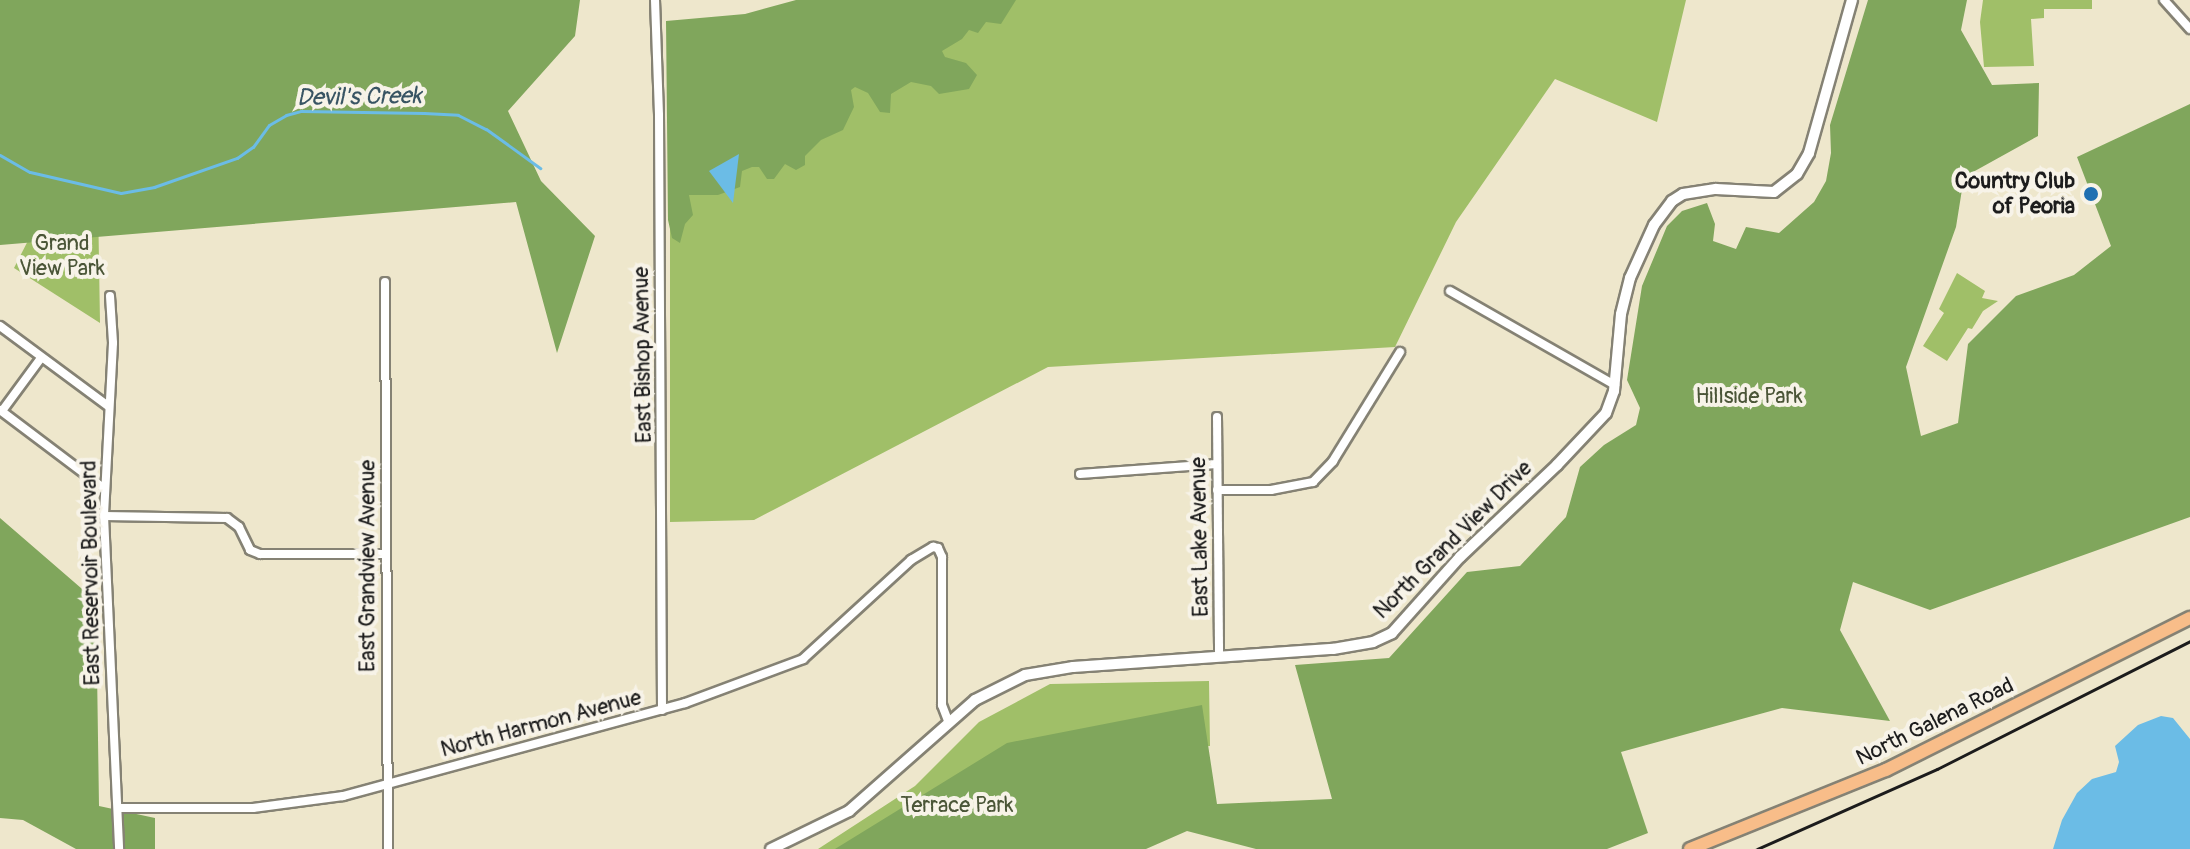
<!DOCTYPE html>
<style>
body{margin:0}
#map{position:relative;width:2190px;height:849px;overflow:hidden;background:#eee7cc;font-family:Pangolin,sans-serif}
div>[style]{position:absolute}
.green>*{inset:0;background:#a0bf68}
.forest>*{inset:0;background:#80a65c}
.water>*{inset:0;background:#6bbce6}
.stream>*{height:3px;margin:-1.5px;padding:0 1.5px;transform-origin:1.5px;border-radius:1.5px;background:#6bbce6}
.roads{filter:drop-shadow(2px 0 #858274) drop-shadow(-2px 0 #858274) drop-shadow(0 2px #858274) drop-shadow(0 -2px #858274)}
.minor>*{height:8px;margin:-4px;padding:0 4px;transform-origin:4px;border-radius:4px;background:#fff}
.tertiary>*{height:10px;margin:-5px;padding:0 5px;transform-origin:5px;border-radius:5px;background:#fff}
.primary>*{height:12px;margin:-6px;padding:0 6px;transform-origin:6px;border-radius:6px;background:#f8bd89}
.rail>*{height:3px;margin:-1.5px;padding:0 1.5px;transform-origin:1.5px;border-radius:1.5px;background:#1c1c1c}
.dots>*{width:22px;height:22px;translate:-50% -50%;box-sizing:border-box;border:4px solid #f7f3e8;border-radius:50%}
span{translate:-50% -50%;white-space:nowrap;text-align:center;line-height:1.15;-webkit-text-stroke:8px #f7f3e8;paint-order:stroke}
.poi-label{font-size:22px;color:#1c1c1c;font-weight:700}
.right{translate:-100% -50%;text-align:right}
.park-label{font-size:22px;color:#4a5537}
.street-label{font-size:22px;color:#1c1c1c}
.water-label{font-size:24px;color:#385463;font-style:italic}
</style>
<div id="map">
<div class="green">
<i style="clip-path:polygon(854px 0,1686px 0,1657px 122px,1555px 79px,1456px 222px,1395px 347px,1048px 367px,754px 520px,670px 522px,670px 25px)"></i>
<i style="clip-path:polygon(1983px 0,2092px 0,2092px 9px,2044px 9px,2044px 18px,2031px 19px,2034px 66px,1984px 67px,1980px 22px)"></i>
<i style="clip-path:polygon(0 182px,98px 200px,100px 323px,14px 268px,35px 227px)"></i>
<i style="clip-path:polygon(1957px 273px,1985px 291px,1982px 298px,1998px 301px,1983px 311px,1972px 329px,1968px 328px,1947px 361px,1923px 346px,1944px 313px,1939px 309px)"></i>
<i style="clip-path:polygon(1209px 681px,1210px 746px,1000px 754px,1003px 849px,818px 849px,915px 786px,979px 722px,1050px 684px)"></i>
</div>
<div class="forest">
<i style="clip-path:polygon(0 0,580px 0,575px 36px,508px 111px,541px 181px,595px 236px,557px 353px,516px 202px,0 245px)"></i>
<i style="clip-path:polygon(796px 0,1016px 0,1001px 24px,986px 22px,978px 33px,969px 30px,962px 39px,942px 51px,945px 57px,966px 63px,977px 75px,969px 89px,939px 94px,931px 86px,911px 82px,891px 94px,890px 113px,880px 112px,868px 93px,855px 87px,851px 90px,854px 107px,843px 130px,821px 140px,805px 156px,805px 165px,796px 170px,785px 164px,774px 179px,767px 179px,759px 167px,752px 167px,742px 171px,740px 187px,718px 195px,689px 195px,693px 215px,685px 224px,680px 243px,672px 238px,668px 220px,666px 21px,745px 14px)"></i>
<i style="clip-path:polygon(1868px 0,1967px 0,1961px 30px,1992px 85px,2039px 83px,2038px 136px,1964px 177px,1956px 227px,1906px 367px,1921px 436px,1958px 423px,1968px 344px,2016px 296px,2074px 275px,2111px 246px,2077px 157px,2190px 104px,2190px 517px,1930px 610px,1853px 582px,1840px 630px,1890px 721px,1782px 708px,1621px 752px,1648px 833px,1607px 849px,1256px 849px,1187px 831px,1146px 849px,835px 849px,1007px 743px,1202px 705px,1217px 804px,1332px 799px,1295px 665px,1389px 658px,1467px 572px,1520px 566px,1566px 517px,1580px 467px,1604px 445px,1636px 425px,1640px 408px,1627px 380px,1642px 286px,1667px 226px,1682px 211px,1707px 203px,1715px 224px,1713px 241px,1736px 249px,1746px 227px,1779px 233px,1814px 202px,1826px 181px,1831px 153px,1830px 125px)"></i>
<i style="clip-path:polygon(0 518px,96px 601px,99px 806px,155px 818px,155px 849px,76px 849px,23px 820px,0 818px)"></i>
</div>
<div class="water">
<i style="clip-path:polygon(739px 154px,733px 203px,709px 171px)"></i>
<i style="clip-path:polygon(2161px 716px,2173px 718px,2190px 739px,2190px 849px,2053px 849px,2062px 820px,2077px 793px,2092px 779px,2116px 772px,2119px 762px,2115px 746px,2138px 725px)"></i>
</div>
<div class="stream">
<i style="left:0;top:155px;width:34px;rotate:30deg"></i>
<i style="left:30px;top:172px;width:93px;rotate:13deg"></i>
<i style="left:121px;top:193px;width:34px;rotate:-10deg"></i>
<i style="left:154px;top:187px;width:88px;rotate:-19.3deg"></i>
<i style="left:237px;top:158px;width:19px;rotate:-35deg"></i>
<i style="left:253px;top:147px;width:27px;rotate:-54deg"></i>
<i style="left:269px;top:125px;width:20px;rotate:-30deg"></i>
<i style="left:286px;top:115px;width:16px;rotate:-15deg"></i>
<i style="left:301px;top:111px;width:123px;rotate:0.9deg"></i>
<i style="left:424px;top:113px;width:34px;rotate:3deg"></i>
<i style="left:458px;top:115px;width:31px;rotate:27deg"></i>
<i style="left:486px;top:129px;width:67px;rotate:35.8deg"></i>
</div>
<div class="roads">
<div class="minor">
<i style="left:655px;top:0;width:115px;rotate:88deg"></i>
<i style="left:659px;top:115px;width:595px;rotate:89.71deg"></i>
<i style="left:2164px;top:0;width:39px;rotate:48deg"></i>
<i style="left:385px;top:282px;width:567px;rotate:89.7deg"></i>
<i style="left:1450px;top:291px;width:190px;rotate:29.7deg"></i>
<i style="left:110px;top:296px;width:47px;rotate:86.3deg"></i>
<i style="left:113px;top:343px;width:173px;rotate:93deg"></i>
<i style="left:104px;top:516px;width:333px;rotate:87.4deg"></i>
<i style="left:0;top:326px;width:134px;rotate:36.5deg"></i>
<i style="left:0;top:410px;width:131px;rotate:37deg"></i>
<i style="left:2px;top:411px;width:66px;rotate:-53.7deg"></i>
<i style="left:1217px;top:417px;width:240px;rotate:89.5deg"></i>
<i style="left:1080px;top:474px;width:137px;rotate:-4.2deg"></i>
<i style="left:1217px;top:490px;width:54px"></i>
<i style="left:1271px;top:490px;width:43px;rotate:-10.8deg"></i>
<i style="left:1313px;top:482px;width:29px;rotate:-46deg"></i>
<i style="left:1333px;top:461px;width:128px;rotate:-58.4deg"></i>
<i style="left:104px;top:516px;width:123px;rotate:0.9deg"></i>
<i style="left:227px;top:518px;width:15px;rotate:37deg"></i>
<i style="left:239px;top:527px;width:25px;rotate:64deg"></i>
<i style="left:250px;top:550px;width:11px;rotate:22deg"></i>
<i style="left:260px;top:554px;width:125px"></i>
<i style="left:118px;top:808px;width:135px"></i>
<i style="left:253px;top:808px;width:91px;rotate:-7.6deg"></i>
<i style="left:343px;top:796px;width:354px;rotate:-15.2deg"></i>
<i style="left:685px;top:703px;width:126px;rotate:-20.4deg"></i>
<i style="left:803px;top:659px;width:147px;rotate:-42.5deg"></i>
<i style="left:911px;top:560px;width:26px;rotate:-31deg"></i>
<i style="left:933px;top:547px;width:5px;rotate:11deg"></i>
<i style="left:938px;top:548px;width:10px;rotate:66deg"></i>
<i style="left:942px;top:557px;width:148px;rotate:90deg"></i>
<i style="left:942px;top:705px;width:19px;rotate:69deg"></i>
</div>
<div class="tertiary">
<i style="left:771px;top:849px;width:87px;rotate:-26deg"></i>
<i style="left:849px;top:811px;width:168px;rotate:-41.4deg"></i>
<i style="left:975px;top:700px;width:56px;rotate:-26.6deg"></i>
<i style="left:1025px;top:675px;width:49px;rotate:-9.5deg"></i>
<i style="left:1073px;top:667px;width:261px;rotate:-4deg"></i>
<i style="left:1333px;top:649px;width:41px;rotate:-9.9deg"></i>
<i style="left:1373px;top:642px;width:21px;rotate:-25deg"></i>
<i style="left:1392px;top:633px;width:102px;rotate:-48.2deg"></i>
<i style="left:1460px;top:557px;width:134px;rotate:-43.5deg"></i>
<i style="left:1557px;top:465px;width:71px;rotate:-46.7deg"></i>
<i style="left:1606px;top:413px;width:23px;rotate:-70deg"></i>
<i style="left:1614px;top:391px;width:77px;rotate:-84.8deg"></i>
<i style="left:1621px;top:314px;width:37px;rotate:-76deg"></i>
<i style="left:1630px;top:278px;width:58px;rotate:-65.6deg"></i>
<i style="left:1654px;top:225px;width:30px;rotate:-53deg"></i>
<i style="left:1672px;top:201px;width:13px;rotate:-32deg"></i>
<i style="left:1683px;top:194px;width:33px;rotate:-9deg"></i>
<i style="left:1716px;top:189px;width:58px;rotate:3deg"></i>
<i style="left:1774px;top:192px;width:29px;rotate:-38deg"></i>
<i style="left:1797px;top:174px;width:24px;rotate:-60deg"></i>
<i style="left:1809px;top:153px;width:159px;rotate:-74.3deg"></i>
</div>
<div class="primary">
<i style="left:1690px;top:849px;width:211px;rotate:-22deg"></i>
<i style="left:1886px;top:770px;width:340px;rotate:-26.6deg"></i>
</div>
</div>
<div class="rail">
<i style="left:1757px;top:849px;width:197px;rotate:-24deg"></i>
<i style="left:1937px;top:769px;width:284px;rotate:-26.8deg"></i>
</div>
<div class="dots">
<i style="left:2091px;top:194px;background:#1f6fb2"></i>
</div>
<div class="poi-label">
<span class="right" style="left:2075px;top:194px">Country Club<br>of Peoria</span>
</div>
<div class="park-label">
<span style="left:62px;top:256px">Grand<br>View Park</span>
<span style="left:1749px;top:397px">Hillside Park</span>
<span style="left:957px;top:806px">Terrace Park</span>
</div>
<div class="street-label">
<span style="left:643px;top:355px;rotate:-91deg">East Bishop Avenue</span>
<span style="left:1200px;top:537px;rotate:-91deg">East Lake Avenue</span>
<span style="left:1453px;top:540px;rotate:-45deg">North Grand View Drive</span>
<span style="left:368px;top:566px;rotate:-90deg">East Grandview Avenue</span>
<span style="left:91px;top:573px;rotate:-91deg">East Reservoir Boulevard</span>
<span style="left:1935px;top:722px;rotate:-26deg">North Galena Road</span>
<span style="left:541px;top:724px;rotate:-15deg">North Harmon Avenue</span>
</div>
<div class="water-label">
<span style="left:359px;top:97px;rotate:-1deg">Devil's Creek</span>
</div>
</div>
